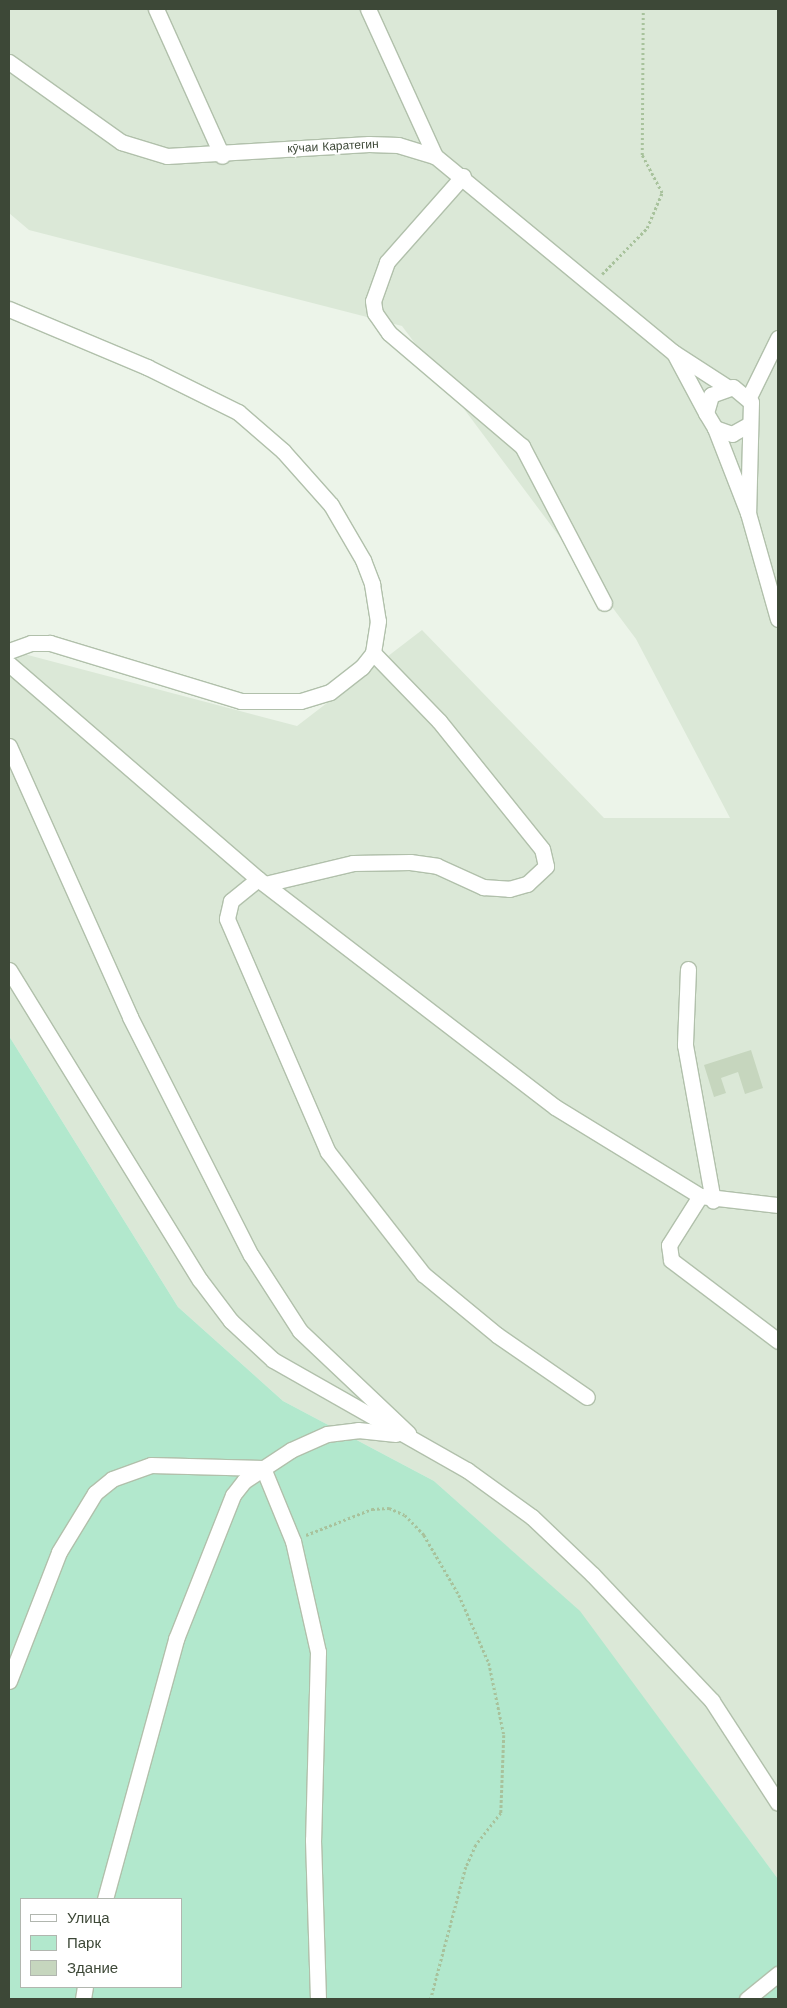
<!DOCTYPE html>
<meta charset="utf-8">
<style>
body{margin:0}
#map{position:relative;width:787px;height:2008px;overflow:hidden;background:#ecf4e9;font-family:"Work Sans",sans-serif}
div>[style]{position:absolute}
.residential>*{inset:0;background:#dbe8d7}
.green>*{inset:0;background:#b2e8cd}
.building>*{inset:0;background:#c6d6be}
.path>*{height:2.5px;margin-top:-1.25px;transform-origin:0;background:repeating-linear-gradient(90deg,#a8c29c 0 2.5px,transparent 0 5px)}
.roads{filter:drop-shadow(1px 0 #b1c0ab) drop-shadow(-1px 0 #b1c0ab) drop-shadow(0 1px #b1c0ab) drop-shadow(0 -1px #b1c0ab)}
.minor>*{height:15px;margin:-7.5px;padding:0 7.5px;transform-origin:7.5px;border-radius:7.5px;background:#fff}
span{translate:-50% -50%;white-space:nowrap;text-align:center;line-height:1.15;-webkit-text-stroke:4.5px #fff;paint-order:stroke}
.street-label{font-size:12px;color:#3d4837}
.frame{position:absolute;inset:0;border:10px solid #3d4837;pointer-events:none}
.legend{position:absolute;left:20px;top:1898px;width:162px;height:90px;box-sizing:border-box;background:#fff;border:1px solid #b1b6af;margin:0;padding:6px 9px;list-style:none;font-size:15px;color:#3d4837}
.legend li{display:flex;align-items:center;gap:10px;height:25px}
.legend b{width:25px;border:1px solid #b1b6af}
</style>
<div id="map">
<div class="residential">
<i style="clip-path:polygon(9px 9px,778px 9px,778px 1879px,579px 1611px,434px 1481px,283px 1401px,178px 1307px,9px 1036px,9px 656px,24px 654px,297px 726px,422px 630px,604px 818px,730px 818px,636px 639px,402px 326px,29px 230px,9px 213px)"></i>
</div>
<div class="green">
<i style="clip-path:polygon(evenodd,9px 1036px,178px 1307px,283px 1401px,434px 1481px,580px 1611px,778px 1879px,778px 1999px,9px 1999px,9px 1036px,21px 1899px,181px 1899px,181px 1987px,21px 1987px,21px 1899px)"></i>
</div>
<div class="building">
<i style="clip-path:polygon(751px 1050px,763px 1088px,745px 1094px,738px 1072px,721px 1078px,726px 1093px,714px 1097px,704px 1065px)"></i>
</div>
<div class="path">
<i style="left:602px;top:274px;width:64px;rotate:-45.6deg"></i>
<i style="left:647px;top:228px;width:38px;rotate:-67deg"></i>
<i style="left:662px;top:193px;width:43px;rotate:-117.8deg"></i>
<i style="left:642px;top:155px;width:146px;rotate:-89.6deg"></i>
<i style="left:306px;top:1535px;width:71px;rotate:-21.5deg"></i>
<i style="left:372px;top:1509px;width:17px;rotate:-3deg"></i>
<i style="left:389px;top:1508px;width:17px;rotate:24deg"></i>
<i style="left:405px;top:1515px;width:28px;rotate:46deg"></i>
<i style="left:424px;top:1535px;width:69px;rotate:59.7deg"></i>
<i style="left:459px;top:1595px;width:74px;rotate:66.2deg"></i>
<i style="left:489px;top:1663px;width:74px;rotate:78.2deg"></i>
<i style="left:504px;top:1735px;width:78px;rotate:92.2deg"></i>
<i style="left:501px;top:1813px;width:41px;rotate:128deg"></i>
<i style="left:476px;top:1845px;width:24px;rotate:114deg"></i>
<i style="left:466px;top:1867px;width:137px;rotate:104.9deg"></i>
</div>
<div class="roads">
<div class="minor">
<i style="left:156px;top:9px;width:161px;rotate:65.8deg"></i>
<i style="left:368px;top:9px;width:162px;rotate:65.5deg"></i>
<i style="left:9px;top:62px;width:138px;rotate:35.5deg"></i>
<i style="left:121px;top:142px;width:48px;rotate:16.9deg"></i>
<i style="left:167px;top:156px;width:202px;rotate:-3.4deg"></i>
<i style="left:369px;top:144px;width:29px;rotate:2deg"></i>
<i style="left:398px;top:145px;width:39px;rotate:17deg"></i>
<i style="left:435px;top:156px;width:308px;rotate:39.5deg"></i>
<i style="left:673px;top:352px;width:64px;rotate:32.9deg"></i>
<i style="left:463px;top:176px;width:115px;rotate:131.5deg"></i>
<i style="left:387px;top:262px;width:41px;rotate:109.7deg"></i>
<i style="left:373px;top:301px;width:12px;rotate:81deg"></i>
<i style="left:375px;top:313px;width:24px;rotate:55deg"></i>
<i style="left:389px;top:333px;width:175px;rotate:40.4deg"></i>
<i style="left:522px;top:446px;width:177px;rotate:62.4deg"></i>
<i style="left:9px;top:309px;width:150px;rotate:22.8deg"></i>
<i style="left:147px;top:367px;width:102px;rotate:26.3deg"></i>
<i style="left:238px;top:412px;width:60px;rotate:40.9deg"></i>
<i style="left:283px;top:451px;width:72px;rotate:48.4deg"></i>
<i style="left:331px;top:505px;width:64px;rotate:59.8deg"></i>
<i style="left:363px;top:560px;width:26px;rotate:69deg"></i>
<i style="left:372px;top:584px;width:37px;rotate:81deg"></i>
<i style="left:378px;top:621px;width:32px;rotate:99deg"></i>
<i style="left:373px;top:653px;width:18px;rotate:128deg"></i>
<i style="left:362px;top:667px;width:41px;rotate:142deg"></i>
<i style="left:330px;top:692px;width:31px;rotate:163deg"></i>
<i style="left:300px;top:701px;width:59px;rotate:180deg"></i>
<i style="left:241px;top:701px;width:200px;rotate:-163.1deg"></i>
<i style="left:50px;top:643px;width:19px;rotate:180deg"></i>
<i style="left:31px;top:643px;width:23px;rotate:160deg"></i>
<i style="left:674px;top:353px;width:68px;rotate:61.9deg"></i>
<i style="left:749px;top:397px;width:66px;rotate:-63.8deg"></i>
<i style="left:748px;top:425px;width:18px;rotate:151deg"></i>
<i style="left:732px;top:434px;width:18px;rotate:-161deg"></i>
<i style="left:715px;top:428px;width:17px;rotate:-121deg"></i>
<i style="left:706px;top:413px;width:19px;rotate:-74deg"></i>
<i style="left:711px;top:395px;width:23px;rotate:-20deg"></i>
<i style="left:733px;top:387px;width:23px;rotate:40deg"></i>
<i style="left:751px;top:402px;width:111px;rotate:91.5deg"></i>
<i style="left:715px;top:428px;width:91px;rotate:68.8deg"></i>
<i style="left:748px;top:513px;width:110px;rotate:74.2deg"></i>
<i style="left:9px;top:664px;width:329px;rotate:40.8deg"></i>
<i style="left:258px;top:879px;width:374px;rotate:37.5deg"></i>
<i style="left:555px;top:1107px;width:170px;rotate:31.5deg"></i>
<i style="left:700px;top:1196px;width:79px;rotate:6.6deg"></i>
<i style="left:9px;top:746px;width:297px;rotate:65.9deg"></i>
<i style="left:130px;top:1017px;width:267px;rotate:63.1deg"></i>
<i style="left:251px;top:1255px;width:90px;rotate:57.2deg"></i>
<i style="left:300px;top:1331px;width:149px;rotate:43.4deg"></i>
<i style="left:258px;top:879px;width:35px;rotate:141deg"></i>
<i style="left:231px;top:901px;width:18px;rotate:103deg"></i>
<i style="left:227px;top:919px;width:254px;rotate:66.6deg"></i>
<i style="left:328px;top:1152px;width:155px;rotate:52.1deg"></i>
<i style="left:423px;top:1274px;width:96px;rotate:39.5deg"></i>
<i style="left:497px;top:1335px;width:109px;rotate:34.6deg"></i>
<i style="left:265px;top:884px;width:90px;rotate:-13.4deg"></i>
<i style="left:353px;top:863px;width:57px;rotate:-1deg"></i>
<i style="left:410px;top:862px;width:27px;rotate:8deg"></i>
<i style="left:437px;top:866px;width:51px;rotate:24.5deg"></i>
<i style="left:483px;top:887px;width:26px;rotate:4deg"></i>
<i style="left:509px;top:889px;width:19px;rotate:-16deg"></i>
<i style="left:527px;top:884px;width:26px;rotate:-43deg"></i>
<i style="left:546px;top:866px;width:17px;rotate:-103deg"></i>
<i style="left:542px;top:849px;width:164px;rotate:-128.8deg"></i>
<i style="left:439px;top:721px;width:95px;rotate:-134.1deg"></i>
<i style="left:688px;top:969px;width:76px;rotate:92.3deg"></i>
<i style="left:685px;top:1045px;width:158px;rotate:79.8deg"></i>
<i style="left:9px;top:970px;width:364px;rotate:58.4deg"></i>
<i style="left:200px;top:1280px;width:51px;rotate:52.9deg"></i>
<i style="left:231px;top:1321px;width:57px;rotate:42.9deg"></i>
<i style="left:273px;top:1360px;width:223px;rotate:29.6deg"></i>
<i style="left:467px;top:1470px;width:80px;rotate:35.9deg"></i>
<i style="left:532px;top:1517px;width:84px;rotate:43.6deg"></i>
<i style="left:593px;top:1575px;width:173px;rotate:46.6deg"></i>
<i style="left:712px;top:1701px;width:121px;rotate:57.1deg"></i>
<i style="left:700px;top:1196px;width:58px;rotate:122.3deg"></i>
<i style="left:669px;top:1245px;width:15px;rotate:82deg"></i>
<i style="left:671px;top:1260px;width:134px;rotate:37.1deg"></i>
<i style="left:9px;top:1681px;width:138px;rotate:-68.8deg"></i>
<i style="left:59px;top:1552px;width:69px;rotate:-58.6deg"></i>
<i style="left:95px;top:1493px;width:22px;rotate:-39deg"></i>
<i style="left:112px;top:1479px;width:41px;rotate:-19.7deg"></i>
<i style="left:151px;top:1465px;width:112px;rotate:1.5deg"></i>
<i style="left:263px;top:1468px;width:79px;rotate:67.7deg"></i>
<i style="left:293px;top:1541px;width:114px;rotate:77.3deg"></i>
<i style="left:318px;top:1652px;width:188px;rotate:91.5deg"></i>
<i style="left:313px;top:1840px;width:159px;rotate:88.2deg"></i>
<i style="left:105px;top:1899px;width:270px;rotate:-74.7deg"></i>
<i style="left:176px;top:1639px;width:155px;rotate:-68.4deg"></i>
<i style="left:233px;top:1495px;width:18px;rotate:-52deg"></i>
<i style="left:244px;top:1481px;width:56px;rotate:-33.4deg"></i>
<i style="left:291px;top:1450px;width:39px;rotate:-24deg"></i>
<i style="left:327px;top:1434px;width:31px;rotate:-7deg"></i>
<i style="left:358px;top:1430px;width:38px;rotate:6deg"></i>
<i style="left:83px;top:1999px;width:12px;rotate:-81deg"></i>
<i style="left:747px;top:1999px;width:40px;rotate:-39deg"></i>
</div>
</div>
<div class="street-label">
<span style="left:333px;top:147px;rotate:-3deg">кӯчаи Каратегин</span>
</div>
<div class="frame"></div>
<ul class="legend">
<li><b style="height:6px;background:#fff"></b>Улица</li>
<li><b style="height:14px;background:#b2e8cd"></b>Парк</li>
<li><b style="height:14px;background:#c6d6be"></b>Здание</li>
</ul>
</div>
